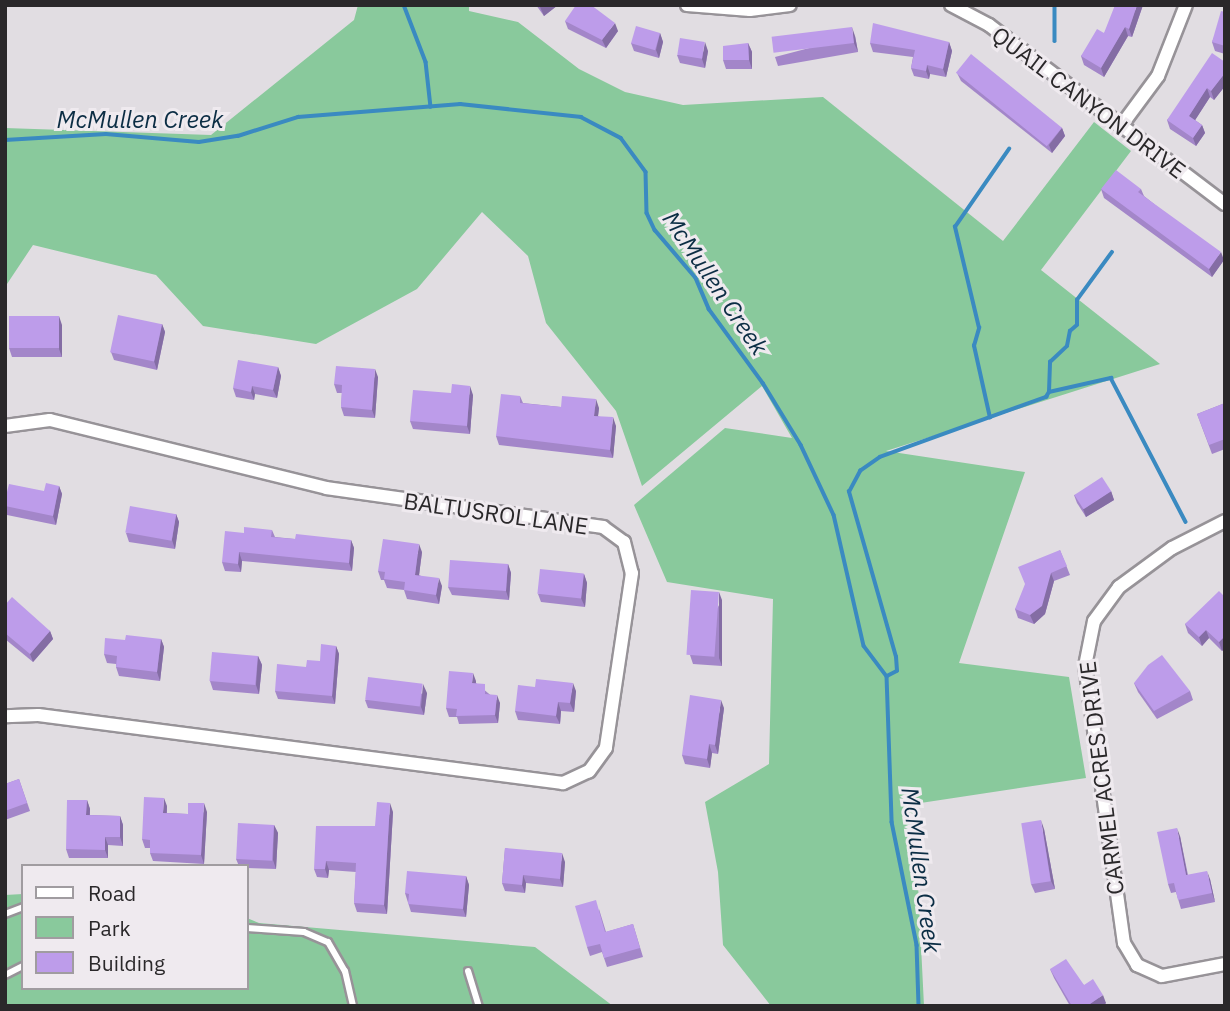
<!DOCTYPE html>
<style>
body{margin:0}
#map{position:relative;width:1230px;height:1011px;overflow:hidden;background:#e1dde2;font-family:"IBM Plex Sans",sans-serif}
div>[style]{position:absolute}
.green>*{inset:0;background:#89c99c}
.stream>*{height:3.5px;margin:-1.75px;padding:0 1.75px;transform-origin:1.75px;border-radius:1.75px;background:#3a8ac1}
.roads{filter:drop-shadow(2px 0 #979398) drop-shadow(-2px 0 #979398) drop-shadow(0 2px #979398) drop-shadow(0 -2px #979398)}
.service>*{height:6px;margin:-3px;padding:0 3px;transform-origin:3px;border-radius:3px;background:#fff}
.minor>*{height:12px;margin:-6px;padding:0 6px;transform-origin:6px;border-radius:6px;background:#fff}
.wall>*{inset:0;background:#a386c9}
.shaded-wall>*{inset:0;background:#846da4}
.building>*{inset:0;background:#bd9cea;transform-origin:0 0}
span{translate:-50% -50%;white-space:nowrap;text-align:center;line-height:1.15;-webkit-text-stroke:6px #efeaef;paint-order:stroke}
.street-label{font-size:23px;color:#2a282a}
.water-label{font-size:24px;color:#0b2d44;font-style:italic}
.frame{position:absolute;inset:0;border:7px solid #2a282a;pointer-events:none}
.legend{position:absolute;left:21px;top:864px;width:228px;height:126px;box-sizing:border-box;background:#efeaef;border:2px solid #a09ca0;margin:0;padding:9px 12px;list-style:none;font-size:21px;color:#2a282a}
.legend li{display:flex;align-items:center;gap:14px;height:35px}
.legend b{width:35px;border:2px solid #a09ca0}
</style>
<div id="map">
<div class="green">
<i style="clip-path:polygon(358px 5px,469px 5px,469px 11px,518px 22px,579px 69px,625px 92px,683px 105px,823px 97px,1003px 241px,1094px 122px,1131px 151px,1041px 270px,1160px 364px,886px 451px,1025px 472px,959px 663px,1069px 677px,1086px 778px,914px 804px,924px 1006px,771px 1006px,723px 945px,718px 872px,705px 802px,769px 764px,773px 599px,667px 582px,634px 505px,725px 428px,792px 438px,762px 386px,642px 486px,616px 411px,546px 323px,528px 256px,482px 212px,417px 289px,316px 344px,203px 326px,156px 275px,33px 245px,5px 287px,5px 128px,211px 135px,354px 20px)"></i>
<i style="clip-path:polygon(23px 894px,23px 988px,247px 988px,247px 918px,259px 923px,535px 947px,613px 1006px,5px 1006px,5px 895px)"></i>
</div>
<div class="stream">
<i style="left:404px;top:5px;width:61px;rotate:68.9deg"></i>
<i style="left:426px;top:62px;width:45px;rotate:83.7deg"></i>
<i style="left:1055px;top:5px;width:36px;rotate:90deg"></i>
<i style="left:5px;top:140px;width:101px;rotate:-3.4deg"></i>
<i style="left:106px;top:134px;width:93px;rotate:4.9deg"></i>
<i style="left:199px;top:142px;width:39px;rotate:-9deg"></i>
<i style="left:238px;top:136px;width:63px;rotate:-17.6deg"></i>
<i style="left:298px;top:117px;width:163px;rotate:-4.6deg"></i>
<i style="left:460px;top:104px;width:122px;rotate:6.1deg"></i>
<i style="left:581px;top:117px;width:45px;rotate:27.7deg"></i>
<i style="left:621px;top:138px;width:42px;rotate:53.7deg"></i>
<i style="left:646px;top:172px;width:41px;rotate:88.6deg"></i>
<i style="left:647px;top:213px;width:19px;rotate:65deg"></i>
<i style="left:655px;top:230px;width:63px;rotate:49.5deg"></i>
<i style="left:696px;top:278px;width:34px;rotate:67deg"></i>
<i style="left:709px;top:309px;width:92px;rotate:53.9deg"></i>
<i style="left:763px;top:383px;width:73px;rotate:58.5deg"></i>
<i style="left:801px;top:445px;width:77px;rotate:64.8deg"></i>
<i style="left:834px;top:515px;width:134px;rotate:77.1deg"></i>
<i style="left:864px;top:646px;width:38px;rotate:53deg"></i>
<i style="left:887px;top:676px;width:146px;rotate:88deg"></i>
<i style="left:892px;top:822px;width:126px;rotate:78.5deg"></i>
<i style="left:917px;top:945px;width:61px;rotate:88.1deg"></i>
<i style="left:1049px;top:392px;width:30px;rotate:-88deg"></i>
<i style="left:1050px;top:362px;width:23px;rotate:-43deg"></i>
<i style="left:1067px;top:346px;width:15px;rotate:-79deg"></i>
<i style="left:1070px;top:331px;width:9px;rotate:-41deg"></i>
<i style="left:1077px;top:325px;width:25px;rotate:-90deg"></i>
<i style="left:1077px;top:300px;width:59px;rotate:-53.9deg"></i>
<i style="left:990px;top:418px;width:74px;rotate:-102.5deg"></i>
<i style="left:974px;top:346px;width:19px;rotate:-74deg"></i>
<i style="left:979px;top:328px;width:104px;rotate:-103.4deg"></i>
<i style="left:955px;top:227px;width:95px;rotate:-55.3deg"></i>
<i style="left:887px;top:676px;width:11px;rotate:-27deg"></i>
<i style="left:897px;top:671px;width:14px;rotate:-94deg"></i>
<i style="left:896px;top:657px;width:172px;rotate:-105.9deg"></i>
<i style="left:849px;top:492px;width:24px;rotate:-62deg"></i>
<i style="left:860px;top:471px;width:24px;rotate:-35deg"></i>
<i style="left:880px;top:457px;width:177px;rotate:-19.9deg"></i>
<i style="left:1046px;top:397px;width:6px;rotate:-59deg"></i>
<i style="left:1049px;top:392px;width:64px;rotate:-12.7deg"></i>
<i style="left:1111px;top:378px;width:162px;rotate:62.5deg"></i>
</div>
<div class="roads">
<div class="service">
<i style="left:5px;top:914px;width:19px;rotate:-21deg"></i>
<i style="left:247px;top:928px;width:57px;rotate:4deg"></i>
<i style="left:304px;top:932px;width:26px;rotate:23deg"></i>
<i style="left:328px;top:942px;width:34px;rotate:60deg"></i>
<i style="left:345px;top:971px;width:36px;rotate:77deg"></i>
<i style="left:468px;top:971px;width:37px;rotate:73deg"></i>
<i style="left:5px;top:975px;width:20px;rotate:-27deg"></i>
</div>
<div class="minor">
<i style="left:687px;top:5px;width:63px;rotate:4.5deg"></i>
<i style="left:750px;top:10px;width:40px;rotate:-7.1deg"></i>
<i style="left:951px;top:5px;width:43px;rotate:27.8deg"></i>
<i style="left:989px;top:25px;width:296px;rotate:37.2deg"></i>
<i style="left:1121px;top:126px;width:62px;rotate:-53.5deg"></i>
<i style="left:1158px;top:76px;width:76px;rotate:-68.5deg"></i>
<i style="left:5px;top:426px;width:45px;rotate:-7.6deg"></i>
<i style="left:50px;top:420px;width:284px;rotate:13.8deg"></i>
<i style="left:326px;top:488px;width:280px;rotate:8deg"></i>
<i style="left:603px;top:527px;width:26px;rotate:36deg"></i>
<i style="left:624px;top:542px;width:32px;rotate:76deg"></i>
<i style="left:632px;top:573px;width:177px;rotate:98.5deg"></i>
<i style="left:606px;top:748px;width:29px;rotate:126deg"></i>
<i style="left:589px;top:771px;width:29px;rotate:155deg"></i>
<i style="left:563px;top:783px;width:529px;rotate:-172.62deg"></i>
<i style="left:38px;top:715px;width:33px;rotate:178deg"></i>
<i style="left:1225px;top:521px;width:59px;rotate:153deg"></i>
<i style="left:1172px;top:548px;width:66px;rotate:143.7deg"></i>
<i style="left:1119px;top:587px;width:42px;rotate:126.3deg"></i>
<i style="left:1094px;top:621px;width:46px;rotate:101.3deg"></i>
<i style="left:1085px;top:666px;width:280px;rotate:82deg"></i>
<i style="left:1124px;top:943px;width:26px;rotate:59deg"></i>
<i style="left:1137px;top:965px;width:27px;rotate:24deg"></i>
<i style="left:1162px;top:976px;width:64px;rotate:-10.8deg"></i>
</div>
</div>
<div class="wall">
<i style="clip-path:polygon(536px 5px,558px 5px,544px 16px)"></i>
<i style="clip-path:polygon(1143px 5px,1132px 37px,1128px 36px,1104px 77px,1084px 65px,1081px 56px,1104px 33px)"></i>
<i style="clip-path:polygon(1225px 12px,1225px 54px,1215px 51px,1212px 42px)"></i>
<i style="clip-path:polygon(565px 21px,618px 31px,606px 48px,568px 29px)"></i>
<i style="clip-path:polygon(660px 33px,663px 42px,659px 58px,634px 51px,631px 43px)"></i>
<i style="clip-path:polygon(855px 36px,858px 52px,778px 66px,775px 57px)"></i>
<i style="clip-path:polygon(949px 42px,952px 51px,946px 77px,930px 74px,929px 79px,914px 76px,911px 68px,913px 57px,873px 52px,870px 43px)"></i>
<i style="clip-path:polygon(748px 43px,752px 52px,752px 69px,726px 69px,723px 60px)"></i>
<i style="clip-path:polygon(708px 51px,705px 68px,680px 63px,677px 55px)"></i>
<i style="clip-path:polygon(1225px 62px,1225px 86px,1214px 100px,1210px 97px,1195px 120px,1202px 125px,1205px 133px,1196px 146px,1170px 129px,1167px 120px)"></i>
<i style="clip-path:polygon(957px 73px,1062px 128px,1065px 136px,1052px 153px,961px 81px)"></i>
<i style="clip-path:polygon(1101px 189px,1141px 189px,1144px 196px,1224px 260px,1212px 277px,1104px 198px)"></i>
<i style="clip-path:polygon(162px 324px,165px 332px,157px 370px,114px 360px,111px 352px)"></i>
<i style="clip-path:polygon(62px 325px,62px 357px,12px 357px,9px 348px)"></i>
<i style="clip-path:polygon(278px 367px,281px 376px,277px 398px,255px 394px,254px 400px,236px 397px,233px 388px)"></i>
<i style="clip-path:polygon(378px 377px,375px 418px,344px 416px,341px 407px,342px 393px,337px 393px,334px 384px)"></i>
<i style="clip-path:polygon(451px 393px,473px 395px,470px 434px,413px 429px,410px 421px)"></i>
<i style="clip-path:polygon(520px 396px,523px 403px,561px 407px,599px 408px,598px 416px,616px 426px,613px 458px,499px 445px,496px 436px)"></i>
<i style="clip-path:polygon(1225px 403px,1225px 449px,1212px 454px,1197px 414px)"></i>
<i style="clip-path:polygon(59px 486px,62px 494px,56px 525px,7px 515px,5px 509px,5px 500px,44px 491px)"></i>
<i style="clip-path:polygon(1111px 491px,1114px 500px,1086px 517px,1077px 503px,1074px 495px)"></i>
<i style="clip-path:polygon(176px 514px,179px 522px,175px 549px,129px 542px,126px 533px)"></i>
<i style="clip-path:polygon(272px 530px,275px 537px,295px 539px,351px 540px,354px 548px,352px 571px,242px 561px,241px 572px,225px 571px,222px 562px,244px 533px)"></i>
<i style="clip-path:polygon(1060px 550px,1070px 575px,1054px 581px,1045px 614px,1034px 624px,1018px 618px,1015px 609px)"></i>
<i style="clip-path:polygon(422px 552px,419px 575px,442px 586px,439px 604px,407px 599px,404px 590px,387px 588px,384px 580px,381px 580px,378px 571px)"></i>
<i style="clip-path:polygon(508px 564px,511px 573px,509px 600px,452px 595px,448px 587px)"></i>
<i style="clip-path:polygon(584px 574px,587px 583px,585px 607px,541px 602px,538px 594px)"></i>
<i style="clip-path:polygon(1225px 597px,1225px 648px,1222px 651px,1209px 638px,1202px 646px,1188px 633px,1185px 624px)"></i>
<i style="clip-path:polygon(722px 600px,722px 666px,693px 664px,690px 655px)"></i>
<i style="clip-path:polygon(5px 605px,50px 631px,53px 639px,33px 662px,5px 639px)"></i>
<i style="clip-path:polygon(161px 639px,164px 647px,160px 681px,119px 676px,116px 667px,116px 664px,107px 663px,104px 654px,125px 640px)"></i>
<i style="clip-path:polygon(336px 646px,339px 654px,335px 704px,278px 699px,275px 691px,306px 667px,320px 661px)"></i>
<i style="clip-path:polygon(258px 656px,262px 665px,259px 694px,213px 690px,210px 681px)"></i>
<i style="clip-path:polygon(476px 681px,476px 683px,500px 703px,498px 723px,459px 724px,457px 717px,449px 717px,446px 708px)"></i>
<i style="clip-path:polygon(1134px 683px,1190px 691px,1193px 700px,1157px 719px,1138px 692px)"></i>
<i style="clip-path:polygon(576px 691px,574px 712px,561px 711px,560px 724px,518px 720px,515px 711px)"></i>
<i style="clip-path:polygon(427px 693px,424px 715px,368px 708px,365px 700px)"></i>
<i style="clip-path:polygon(724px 708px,718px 754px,712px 753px,710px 768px,685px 764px,682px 755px)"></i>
<i style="clip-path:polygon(19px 779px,30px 811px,5px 820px,5px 784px)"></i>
<i style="clip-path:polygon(87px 800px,90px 809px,90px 815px,120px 816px,123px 825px,123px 846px,108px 845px,108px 858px,69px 858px,66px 849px)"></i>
<i style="clip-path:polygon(167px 806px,167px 813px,188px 814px,207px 812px,204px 864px,153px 861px,150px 853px,150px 848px,145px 848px,142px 839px)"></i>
<i style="clip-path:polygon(393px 812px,387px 914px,357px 912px,354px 903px,356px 872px,329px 870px,328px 878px,317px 877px,314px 869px,375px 826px)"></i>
<i style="clip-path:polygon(274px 825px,278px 833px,276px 869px,247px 868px,247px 866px,239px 866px,236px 859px)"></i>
<i style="clip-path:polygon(1044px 829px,1055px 889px,1035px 893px,1031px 884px)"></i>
<i style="clip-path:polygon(1180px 836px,1188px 875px,1210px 879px,1215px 902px,1181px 909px,1176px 892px,1171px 893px,1168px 884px)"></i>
<i style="clip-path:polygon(505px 848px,565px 862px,563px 887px,526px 883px,525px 893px,505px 891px,502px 883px)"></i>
<i style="clip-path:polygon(466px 876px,469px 885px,466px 917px,411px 912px,405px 893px)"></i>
<i style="clip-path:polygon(599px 909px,606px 932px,633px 924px,643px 957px,607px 967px,602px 952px,590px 956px,587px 947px)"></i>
<i style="clip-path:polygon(1050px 969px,1084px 985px,1106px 1003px,1103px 1006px,1070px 1006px,1054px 978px)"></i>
</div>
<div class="shaded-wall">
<i style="clip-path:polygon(543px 5px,558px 5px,544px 16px,540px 7px)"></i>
<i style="clip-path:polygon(1137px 5px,1143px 5px,1132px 37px,1129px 29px)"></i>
<i style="clip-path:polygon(615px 23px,618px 31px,606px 48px,602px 40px)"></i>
<i style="clip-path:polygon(852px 27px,855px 36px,858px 52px,854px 43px)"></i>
<i style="clip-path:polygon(1125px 27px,1128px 36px,1104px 77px,1101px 68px)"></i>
<i style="clip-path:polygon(660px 33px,663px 42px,659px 58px,656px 50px)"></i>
<i style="clip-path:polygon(705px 42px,708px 51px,705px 68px,702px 59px)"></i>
<i style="clip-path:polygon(949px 42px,952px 51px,946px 77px,943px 69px)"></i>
<i style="clip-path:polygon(748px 43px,752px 52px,752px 69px,749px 60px)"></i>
<i style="clip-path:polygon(927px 65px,930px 74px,929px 79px,926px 71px)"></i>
<i style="clip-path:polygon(1225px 73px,1225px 86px,1214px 100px,1211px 91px)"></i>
<i style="clip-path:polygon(1207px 88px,1210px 97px,1192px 125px,1189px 116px)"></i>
<i style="clip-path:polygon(1202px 125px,1205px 133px,1196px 146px,1193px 138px)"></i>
<i style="clip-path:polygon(1062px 128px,1065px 136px,1052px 153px,1049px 145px)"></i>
<i style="clip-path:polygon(1221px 252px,1224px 260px,1212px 277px,1209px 269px)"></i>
<i style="clip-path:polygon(59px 316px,62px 325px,62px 357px,59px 349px)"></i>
<i style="clip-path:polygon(162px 324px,165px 332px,157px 370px,154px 361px)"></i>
<i style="clip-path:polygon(278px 367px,281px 376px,277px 398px,273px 390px)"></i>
<i style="clip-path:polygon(375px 369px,378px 377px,375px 418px,372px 410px)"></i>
<i style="clip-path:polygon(252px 386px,255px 394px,254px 400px,251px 392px)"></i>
<i style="clip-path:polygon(470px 386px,473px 395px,470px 434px,467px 426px)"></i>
<i style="clip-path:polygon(596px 399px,599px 408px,597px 424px,594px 416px)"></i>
<i style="clip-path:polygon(613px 417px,616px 426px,613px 458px,610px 450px)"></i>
<i style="clip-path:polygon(59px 486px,62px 494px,56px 525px,53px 516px)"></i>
<i style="clip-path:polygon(1111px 491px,1114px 500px,1086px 517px,1083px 509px)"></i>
<i style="clip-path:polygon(176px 514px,179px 522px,175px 549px,172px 540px)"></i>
<i style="clip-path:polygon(351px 540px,354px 548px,352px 571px,349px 563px)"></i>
<i style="clip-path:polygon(419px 544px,422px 552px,418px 583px,415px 575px)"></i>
<i style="clip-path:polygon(239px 552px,242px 561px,241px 572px,238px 564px)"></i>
<i style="clip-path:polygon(508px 564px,511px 573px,509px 600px,506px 591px)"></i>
<i style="clip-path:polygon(1051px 573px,1054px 581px,1045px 614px,1034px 624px,1030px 615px)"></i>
<i style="clip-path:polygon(584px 574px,587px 583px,585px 607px,581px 598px)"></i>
<i style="clip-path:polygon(439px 578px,442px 586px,439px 604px,436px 595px)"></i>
<i style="clip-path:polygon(719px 592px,722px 600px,722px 666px,719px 658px)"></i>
<i style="clip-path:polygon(1206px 630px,1209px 638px,1202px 646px,1199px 637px)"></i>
<i style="clip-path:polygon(50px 631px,53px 639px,33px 662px,30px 654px)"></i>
<i style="clip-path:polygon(1225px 636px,1225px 648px,1222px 651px,1219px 642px)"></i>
<i style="clip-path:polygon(161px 639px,164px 647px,160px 681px,157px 672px)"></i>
<i style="clip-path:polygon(336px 646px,339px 654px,335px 704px,332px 696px)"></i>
<i style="clip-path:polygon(258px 656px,262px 665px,259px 694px,256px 685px)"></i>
<i style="clip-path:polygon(473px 673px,476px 681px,475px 692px,472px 683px)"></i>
<i style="clip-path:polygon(573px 683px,576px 691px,574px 712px,570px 703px)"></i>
<i style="clip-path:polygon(423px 684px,427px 693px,424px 715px,421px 707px)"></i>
<i style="clip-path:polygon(497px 695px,500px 703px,498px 723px,495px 715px)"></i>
<i style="clip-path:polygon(721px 700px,724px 708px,718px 754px,715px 745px)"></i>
<i style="clip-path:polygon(558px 702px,561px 711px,560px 724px,556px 716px)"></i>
<i style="clip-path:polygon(709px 744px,712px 753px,710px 768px,707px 759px)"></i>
<i style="clip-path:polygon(164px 798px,167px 806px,166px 821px,163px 813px)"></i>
<i style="clip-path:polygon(87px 800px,90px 809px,89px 824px,86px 815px)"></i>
<i style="clip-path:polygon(204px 803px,207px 812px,204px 864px,201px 855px)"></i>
<i style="clip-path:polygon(390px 803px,393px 812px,387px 914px,384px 905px)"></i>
<i style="clip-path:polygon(120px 816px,123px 825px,123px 846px,120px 837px)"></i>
<i style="clip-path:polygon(1041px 820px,1044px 829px,1055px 889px,1051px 881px)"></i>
<i style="clip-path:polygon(274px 825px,278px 833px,276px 869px,273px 860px)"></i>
<i style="clip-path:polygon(1177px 828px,1180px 836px,1189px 884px,1186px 875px)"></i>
<i style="clip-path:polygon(105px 837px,108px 845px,108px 858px,105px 850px)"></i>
<i style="clip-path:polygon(562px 853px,565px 862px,563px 887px,560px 879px)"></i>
<i style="clip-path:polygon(326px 861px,329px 870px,328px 878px,325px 869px)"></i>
<i style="clip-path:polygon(1207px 871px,1210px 879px,1215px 902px,1212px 893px)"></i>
<i style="clip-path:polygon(523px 875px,526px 883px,525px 893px,522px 885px)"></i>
<i style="clip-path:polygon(466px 876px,469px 885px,466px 917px,463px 909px)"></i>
<i style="clip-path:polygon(1103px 995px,1106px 1003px,1103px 1006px,1087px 1006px)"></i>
</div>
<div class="building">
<i style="clip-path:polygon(576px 5px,591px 5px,615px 23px,602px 40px,565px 21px)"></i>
<i style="clip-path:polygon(1115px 5px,1137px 5px,1129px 29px,1125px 27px,1101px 68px,1081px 56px,1097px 29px,1104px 33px)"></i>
<i style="clip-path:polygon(1221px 11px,1225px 12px,1225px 46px,1212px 42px)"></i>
<i style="clip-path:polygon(873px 23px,949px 42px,943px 69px,927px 65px,926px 71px,911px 68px,915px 50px,870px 43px)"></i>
<i style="left:636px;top:26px;width:25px;height:18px;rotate:16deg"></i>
<i style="left:852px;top:27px;width:16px;height:81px;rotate:83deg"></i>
<i style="left:680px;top:38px;width:25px;height:17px;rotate:9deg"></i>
<i style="clip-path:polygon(748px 43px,749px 60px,723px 60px,723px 46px)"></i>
<i style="clip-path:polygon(1212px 53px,1225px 62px,1225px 73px,1211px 91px,1207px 88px,1189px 116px,1202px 125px,1193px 138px,1167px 120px)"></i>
<i style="left:971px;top:54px;width:117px;height:24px;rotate:39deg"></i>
<i style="clip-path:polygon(1116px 170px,1141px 189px,1138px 192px,1221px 252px,1209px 269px,1101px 189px)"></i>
<i style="left:118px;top:315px;width:45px;height:38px;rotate:12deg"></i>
<i style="left:9px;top:316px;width:50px;height:32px"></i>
<i style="clip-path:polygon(238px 360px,278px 367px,273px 390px,252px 386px,251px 392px,233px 388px)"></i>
<i style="clip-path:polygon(336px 366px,375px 369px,372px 410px,341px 407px,342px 385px,334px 384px)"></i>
<i style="clip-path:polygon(452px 384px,470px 386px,467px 426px,410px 421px,413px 390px,451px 393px)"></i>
<i style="clip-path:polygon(501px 394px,520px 396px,520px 403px,561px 407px,562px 396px,596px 399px,594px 416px,613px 417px,610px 450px,496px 436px)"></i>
<i style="clip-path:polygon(1225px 403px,1225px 439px,1209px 445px,1197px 414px)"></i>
<i style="left:1102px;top:477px;width:17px;height:33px;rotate:57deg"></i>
<i style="clip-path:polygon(46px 483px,59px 486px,53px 516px,5px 506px,5px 500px,9px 484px,44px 491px)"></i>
<i style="left:130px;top:506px;width:47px;height:27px;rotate:10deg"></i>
<i style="clip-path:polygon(244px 527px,272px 530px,271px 537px,295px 539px,296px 534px,351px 540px,349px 563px,239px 552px,238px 564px,222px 562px,225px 531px,244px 533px)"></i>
<i style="clip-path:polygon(383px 539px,419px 544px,415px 575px,439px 578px,436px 595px,404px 590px,405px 582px,384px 579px,385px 572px,378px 571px)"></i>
<i style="clip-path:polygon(1060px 550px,1067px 566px,1051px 573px,1042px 606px,1030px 615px,1015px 609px,1025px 584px,1018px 567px)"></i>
<i style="left:450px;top:560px;width:58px;height:27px;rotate:4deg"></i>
<i style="left:540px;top:569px;width:44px;height:25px;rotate:6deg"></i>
<i style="left:691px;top:590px;width:28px;height:65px;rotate:4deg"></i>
<i style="clip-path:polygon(1219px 591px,1225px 597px,1225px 636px,1219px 642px,1206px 630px,1199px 637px,1185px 624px)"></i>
<i style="clip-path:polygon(12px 597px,50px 631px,30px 654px,5px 633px,5px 605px)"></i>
<i style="clip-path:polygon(126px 635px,161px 639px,157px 672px,116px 667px,117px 656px,104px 654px,105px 638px,125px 640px)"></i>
<i style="clip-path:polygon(321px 644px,336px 646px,332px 696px,275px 691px,277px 664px,306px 667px,307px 660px,320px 661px)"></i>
<i style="left:212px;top:652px;width:46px;height:29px;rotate:5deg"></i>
<i style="clip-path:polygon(1162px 655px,1190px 691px,1154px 711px,1134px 683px,1148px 665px)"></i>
<i style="clip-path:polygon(449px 671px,473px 673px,472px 683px,485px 684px,485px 694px,497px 695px,495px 715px,456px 716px,457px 709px,446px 708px)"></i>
<i style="left:368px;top:677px;width:55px;height:23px;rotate:7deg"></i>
<i style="clip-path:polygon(536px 679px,573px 683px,570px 703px,558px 702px,556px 716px,515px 711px,518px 685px,535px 687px)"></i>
<i style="clip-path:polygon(690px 695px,721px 700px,715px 745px,709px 744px,707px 759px,682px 755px)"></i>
<i style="clip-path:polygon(19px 779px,27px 803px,5px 811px,5px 784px)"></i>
<i style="clip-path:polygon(144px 797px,164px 798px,163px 813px,188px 814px,188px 803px,204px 803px,201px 855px,150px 853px,150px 840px,142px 839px)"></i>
<i style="clip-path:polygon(67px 800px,87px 800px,86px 815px,120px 816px,120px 837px,105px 837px,105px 850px,66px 849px)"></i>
<i style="clip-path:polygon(377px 802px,390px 803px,384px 905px,354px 903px,356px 863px,326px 861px,325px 869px,314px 869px,316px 826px,375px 826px)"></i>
<i style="left:1041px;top:820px;width:62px;height:20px;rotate:81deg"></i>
<i style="left:238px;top:823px;width:36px;height:36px;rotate:3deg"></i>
<i style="clip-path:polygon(1177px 828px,1186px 875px,1207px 871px,1212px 893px,1178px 900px,1174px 883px,1168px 884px,1157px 832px)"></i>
<i style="clip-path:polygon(505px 848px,562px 853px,560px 879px,523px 875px,522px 885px,502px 883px)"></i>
<i style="clip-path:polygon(407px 871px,466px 876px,463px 909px,408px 904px,409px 894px,405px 893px)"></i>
<i style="clip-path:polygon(596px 900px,605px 932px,633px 924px,640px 948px,604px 958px,600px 944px,587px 947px,575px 906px)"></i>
<i style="clip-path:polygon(1066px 959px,1084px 985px,1093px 979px,1103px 995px,1087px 1006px,1072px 1006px,1050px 969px)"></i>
</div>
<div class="street-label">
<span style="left:1089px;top:102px;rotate:37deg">QUAIL CANYON DRIVE</span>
<span style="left:496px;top:513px;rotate:8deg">BALTUSROL LANE</span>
<span style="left:1101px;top:778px;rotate:-97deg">CARMEL ACRES DRIVE</span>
</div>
<div class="water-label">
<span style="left:140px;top:120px">McMullen Creek</span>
<span style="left:715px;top:283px;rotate:56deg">McMullen Creek</span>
<span style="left:921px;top:870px;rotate:82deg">McMullen Creek</span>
</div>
<div class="frame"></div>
<ul class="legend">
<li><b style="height:9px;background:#fff"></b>Road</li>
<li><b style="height:19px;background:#89c99c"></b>Park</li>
<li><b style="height:19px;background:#bd9cea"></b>Building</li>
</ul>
</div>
